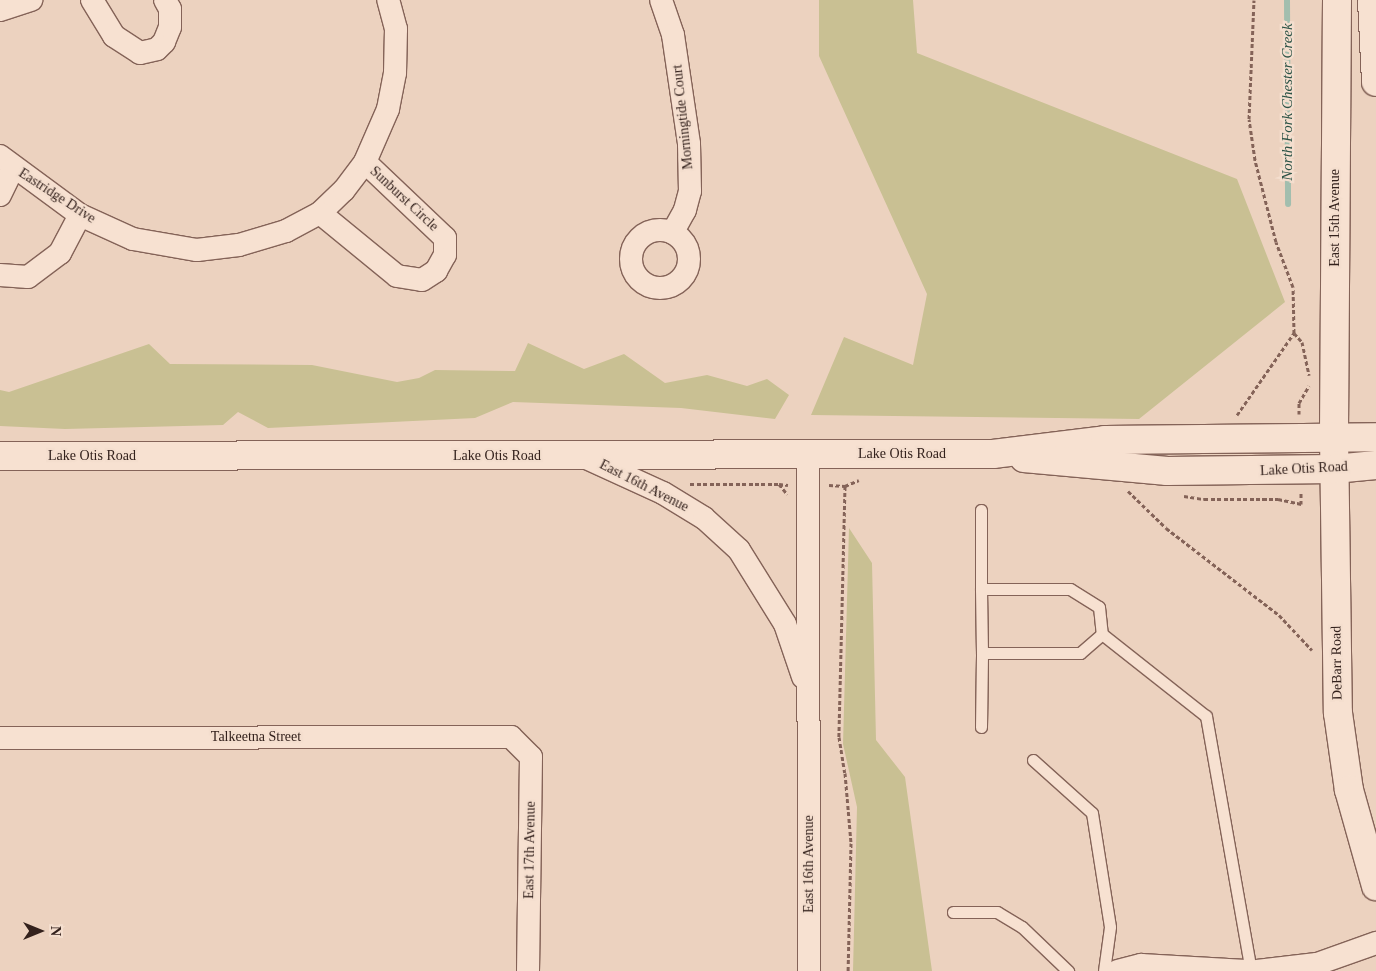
<!DOCTYPE html>
<style>
body{margin:0}
#map{position:relative;width:1376px;height:971px;overflow:hidden;background:#ecd2bf;font-family:"Times New Roman",serif}
div>[style]{position:absolute}
.green>*{inset:0;background:#c9c093}
.stream>*{height:6px;margin:-3px;padding:0 3px;transform-origin:3px;border-radius:3px;background:#a2beae}
.path>*{height:3px;margin-top:-1.5px;transform-origin:0;background:repeating-linear-gradient(90deg,#846358 0 4px,transparent 0 6.5px)}
.roads{filter:drop-shadow(1px 0 #846358) drop-shadow(-1px 0 #846358) drop-shadow(0 1px #846358) drop-shadow(0 -1px #846358)}
.service>*{height:11px;margin:-5.5px;padding:0 5.5px;transform-origin:5.5px;border-radius:5.5px;background:#f7e1d1}
.minor>*{height:22px;margin:-11px;padding:0 11px;transform-origin:11px;border-radius:11px;background:#f7e1d1}
.minor>.ring{margin:-11px;padding:0;box-sizing:content-box;background:none;border:22px solid #f7e1d1;border-radius:50%}
.secondary>*{height:28px;margin:-14px;padding:0 14px;transform-origin:14px;border-radius:14px;background:#f7e1d1}
span{translate:-50% -50%;white-space:nowrap;text-align:center;line-height:1.15;-webkit-text-stroke:4.5px #f4dece;paint-order:stroke}
.street-label{font-size:14px;color:#33211c}
.water-label{font-size:15px;color:#2c5346;font-style:italic}
.north{position:absolute;left:15px;top:906px;width:50px;height:50px;-webkit-text-stroke:4px #f4dece;paint-order:stroke;rotate:90deg;font-size:14px;font-weight:700;line-height:20px;text-align:center;color:#33211c}
.north::after{content:'';display:block;margin:auto;width:18px;height:22px;background:#33211c;clip-path:polygon(50% 0,100% 100%,50% 72%,0 100%)}
</style>
<div id="map">
<div class="green">
<i style="clip-path:polygon(819px 0,913px 0,917px 53px,1237px 179px,1285px 302px,1139px 419px,811px 415px,844px 337px,913px 365px,927px 294px,819px 56px)"></i>
<i style="clip-path:polygon(528px 343px,584px 369px,624px 354px,665px 383px,707px 375px,747px 386px,767px 379px,789px 395px,775px 419px,681px 408px,513px 402px,475px 418px,268px 428px,238px 412px,223px 425px,65px 429px,0 426px,0 390px,9px 392px,149px 344px,170px 364px,312px 365px,397px 382px,419px 378px,435px 370px,515px 371px)"></i>
<i style="clip-path:polygon(849px 528px,872px 563px,876px 740px,905px 777px,932px 971px,853px 971px,857px 807px,843px 744px)"></i>
</div>
<div class="stream">
<i style="left:1287px;top:0;width:204px;rotate:89.7deg"></i>
</div>
<div class="path">
<i style="left:1294px;top:333px;width:12px;rotate:48deg"></i>
<i style="left:1302px;top:342px;width:34px;rotate:78deg"></i>
<i style="left:1299px;top:414px;width:11px;rotate:-90deg"></i>
<i style="left:1299px;top:403px;width:20px;rotate:-60deg"></i>
<i style="left:1237px;top:415px;width:100px;rotate:-55.2deg"></i>
<i style="left:1294px;top:333px;width:46px;rotate:-91.2deg"></i>
<i style="left:1293px;top:287px;width:48px;rotate:-110.7deg"></i>
<i style="left:1276px;top:242px;width:85px;rotate:-104.4deg"></i>
<i style="left:1255px;top:160px;width:41px;rotate:-98.3deg"></i>
<i style="left:1249px;top:119px;width:119px;rotate:-87.6deg"></i>
<i style="left:690px;top:484px;width:89px"></i>
<i style="left:779px;top:484px;width:13px;rotate:51deg"></i>
<i style="left:779px;top:484px;width:9px;rotate:6deg"></i>
<i style="left:829px;top:485px;width:16px;rotate:4deg"></i>
<i style="left:845px;top:486px;width:15px;rotate:-23deg"></i>
<i style="left:845px;top:486px;width:251px;rotate:91.4deg"></i>
<i style="left:839px;top:737px;width:36px;rotate:81deg"></i>
<i style="left:845px;top:773px;width:70px;rotate:85.1deg"></i>
<i style="left:851px;top:843px;width:128px;rotate:91.3deg"></i>
<i style="left:1128px;top:491px;width:53px;rotate:44.2deg"></i>
<i style="left:1166px;top:528px;width:143px;rotate:37.6deg"></i>
<i style="left:1279px;top:615px;width:48px;rotate:46.7deg"></i>
<i style="left:1184px;top:496px;width:20px;rotate:9deg"></i>
<i style="left:1204px;top:499px;width:74px"></i>
<i style="left:1278px;top:499px;width:24px;rotate:12deg"></i>
<i style="left:1301px;top:504px;width:11px;rotate:-90deg"></i>
</div>
<div class="roads">
<div class="service">
<i style="left:981px;top:510px;width:79px;rotate:90deg"></i>
<i style="left:1102px;top:634px;width:29px;rotate:139deg"></i>
<i style="left:1080px;top:653px;width:98px;rotate:180deg"></i>
<i style="left:982px;top:653px;width:64px;rotate:-90.9deg"></i>
<i style="left:981px;top:589px;width:89px"></i>
<i style="left:1070px;top:589px;width:34px;rotate:32deg"></i>
<i style="left:1099px;top:607px;width:27px;rotate:84deg"></i>
<i style="left:1102px;top:634px;width:132px;rotate:38.3deg"></i>
<i style="left:1206px;top:716px;width:259px;rotate:80deg"></i>
<i style="left:981px;top:727px;width:74px;rotate:-89.2deg"></i>
<i style="left:1033px;top:760px;width:79px;rotate:41.9deg"></i>
<i style="left:1092px;top:813px;width:115px;rotate:81deg"></i>
<i style="left:1110px;top:927px;width:44px;rotate:97.8deg"></i>
<i style="left:953px;top:912px;width:44px"></i>
<i style="left:997px;top:912px;width:29px;rotate:31deg"></i>
<i style="left:1022px;top:927px;width:64px;rotate:43.7deg"></i>
</div>
<div class="minor">
<i style="left:92px;top:0;width:42px;rotate:58.6deg"></i>
<i style="left:114px;top:36px;width:31px;rotate:33deg"></i>
<i style="left:140px;top:53px;width:17px;rotate:-13deg"></i>
<i style="left:157px;top:49px;width:10px;rotate:-45deg"></i>
<i style="left:164px;top:42px;width:16px;rotate:-68deg"></i>
<i style="left:170px;top:27px;width:18px;rotate:-90deg"></i>
<i style="left:170px;top:9px;width:10px;rotate:-119deg"></i>
<i style="left:661px;top:0;width:37px;rotate:71deg"></i>
<i style="left:673px;top:35px;width:110px;rotate:81.6deg"></i>
<i style="left:689px;top:144px;width:47px;rotate:88.8deg"></i>
<i style="left:690px;top:191px;width:20px;rotate:105deg"></i>
<i style="left:685px;top:210px;width:26px;rotate:119deg"></i>
<i style="left:0;top:10px;width:33px;rotate:-18deg"></i>
<i style="left:0;top:156px;width:99px;rotate:36.4deg"></i>
<i style="left:80px;top:215px;width:58px;rotate:24.4deg"></i>
<i style="left:133px;top:239px;width:65px;rotate:9.8deg"></i>
<i style="left:197px;top:250px;width:42px;rotate:-6.8deg"></i>
<i style="left:239px;top:245px;width:49px;rotate:-16.6deg"></i>
<i style="left:286px;top:231px;width:38px;rotate:-28deg"></i>
<i style="left:320px;top:213px;width:33px;rotate:-44deg"></i>
<i style="left:344px;top:190px;width:35px;rotate:-53deg"></i>
<i style="left:365px;top:162px;width:58px;rotate:-66.5deg"></i>
<i style="left:388px;top:109px;width:37px;rotate:-79deg"></i>
<i style="left:395px;top:73px;width:44px;rotate:-88.7deg"></i>
<i style="left:396px;top:29px;width:30px;rotate:-105deg"></i>
<i style="left:0;top:195px;width:30px;rotate:-64deg"></i>
<i style="left:320px;top:213px;width:99px;rotate:39.3deg"></i>
<i style="left:397px;top:276px;width:25px;rotate:9deg"></i>
<i style="left:422px;top:280px;width:17px;rotate:-33deg"></i>
<i style="left:436px;top:271px;width:18px;rotate:-61deg"></i>
<i style="left:445px;top:255px;width:17px;rotate:-90deg"></i>
<i style="left:445px;top:238px;width:110px;rotate:-136.5deg"></i>
<i class="ring" style="left:631px;top:230px;width:36px;height:36px"></i>
<i style="left:0;top:275px;width:28px;rotate:4deg"></i>
<i style="left:28px;top:277px;width:40px;rotate:-37deg"></i>
<i style="left:60px;top:253px;width:43px;rotate:-62.2deg"></i>
<i style="left:808px;top:455px;width:516px;rotate:89.89deg"></i>
<i style="left:582px;top:456px;width:89px;rotate:24.6deg"></i>
<i style="left:663px;top:493px;width:48px;rotate:31.4deg"></i>
<i style="left:704px;top:518px;width:47px;rotate:42.4deg"></i>
<i style="left:739px;top:550px;width:87px;rotate:58.1deg"></i>
<i style="left:785px;top:624px;width:56px;rotate:71.2deg"></i>
<i style="left:0;top:738px;width:511px;rotate:-0.11deg"></i>
<i style="left:511px;top:737px;width:28px;rotate:45deg"></i>
<i style="left:531px;top:757px;width:214px;rotate:90.8deg"></i>
<i style="left:1118px;top:971px;width:24px;rotate:-15deg"></i>
<i style="left:1141px;top:965px;width:105px;rotate:3.3deg"></i>
<i style="left:1257px;top:971px;width:60px;rotate:-6.7deg"></i>
<i style="left:1317px;top:964px;width:63px;rotate:-19.6deg"></i>
</div>
<div class="secondary">
<i style="left:1337px;top:0;width:436px;rotate:90.4deg"></i>
<i style="left:1334px;top:436px;width:277px;rotate:89.2deg"></i>
<i style="left:1338px;top:713px;width:78px;rotate:81.9deg"></i>
<i style="left:1349px;top:790px;width:100px;rotate:74.3deg"></i>
<i style="left:1372px;top:0;width:82px;rotate:87.2deg"></i>
<i style="left:0;top:456px;width:993px;rotate:-0.12deg"></i>
<i style="left:993px;top:454px;width:113px;rotate:-7.1deg"></i>
<i style="left:1105px;top:440px;width:271px;rotate:-0.6deg"></i>
<i style="left:1024px;top:458px;width:144px;rotate:5.2deg"></i>
<i style="left:1167px;top:471px;width:167px;rotate:-0.7deg"></i>
<i style="left:1334px;top:469px;width:42px;rotate:-5.4deg"></i>
</div>
</div>
<div class="street-label">
<span style="left:683px;top:117px;rotate:-96deg">Morningtide Court</span>
<span style="left:57px;top:196px;rotate:33deg">Eastridge Drive</span>
<span style="left:404px;top:199px;rotate:43deg">Sunburst Circle</span>
<span style="left:1335px;top:218px;rotate:-90deg">East 15th Avenue</span>
<span style="left:902px;top:454px">Lake Otis Road</span>
<span style="left:92px;top:456px">Lake Otis Road</span>
<span style="left:497px;top:456px">Lake Otis Road</span>
<span style="left:1304px;top:469px;rotate:-3deg">Lake Otis Road</span>
<span style="left:644px;top:486px;rotate:27deg">East 16th Avenue</span>
<span style="left:1337px;top:663px;rotate:-91deg">DeBarr Road</span>
<span style="left:256px;top:737px">Talkeetna Street</span>
<span style="left:530px;top:850px;rotate:-89deg">East 17th Avenue</span>
<span style="left:809px;top:864px;rotate:-90deg">East 16th Avenue</span>
</div>
<div class="water-label">
<span style="left:1288px;top:102px;rotate:-90deg">North Fork Chester Creek</span>
</div>
<div class="north">N</div>
</div>
